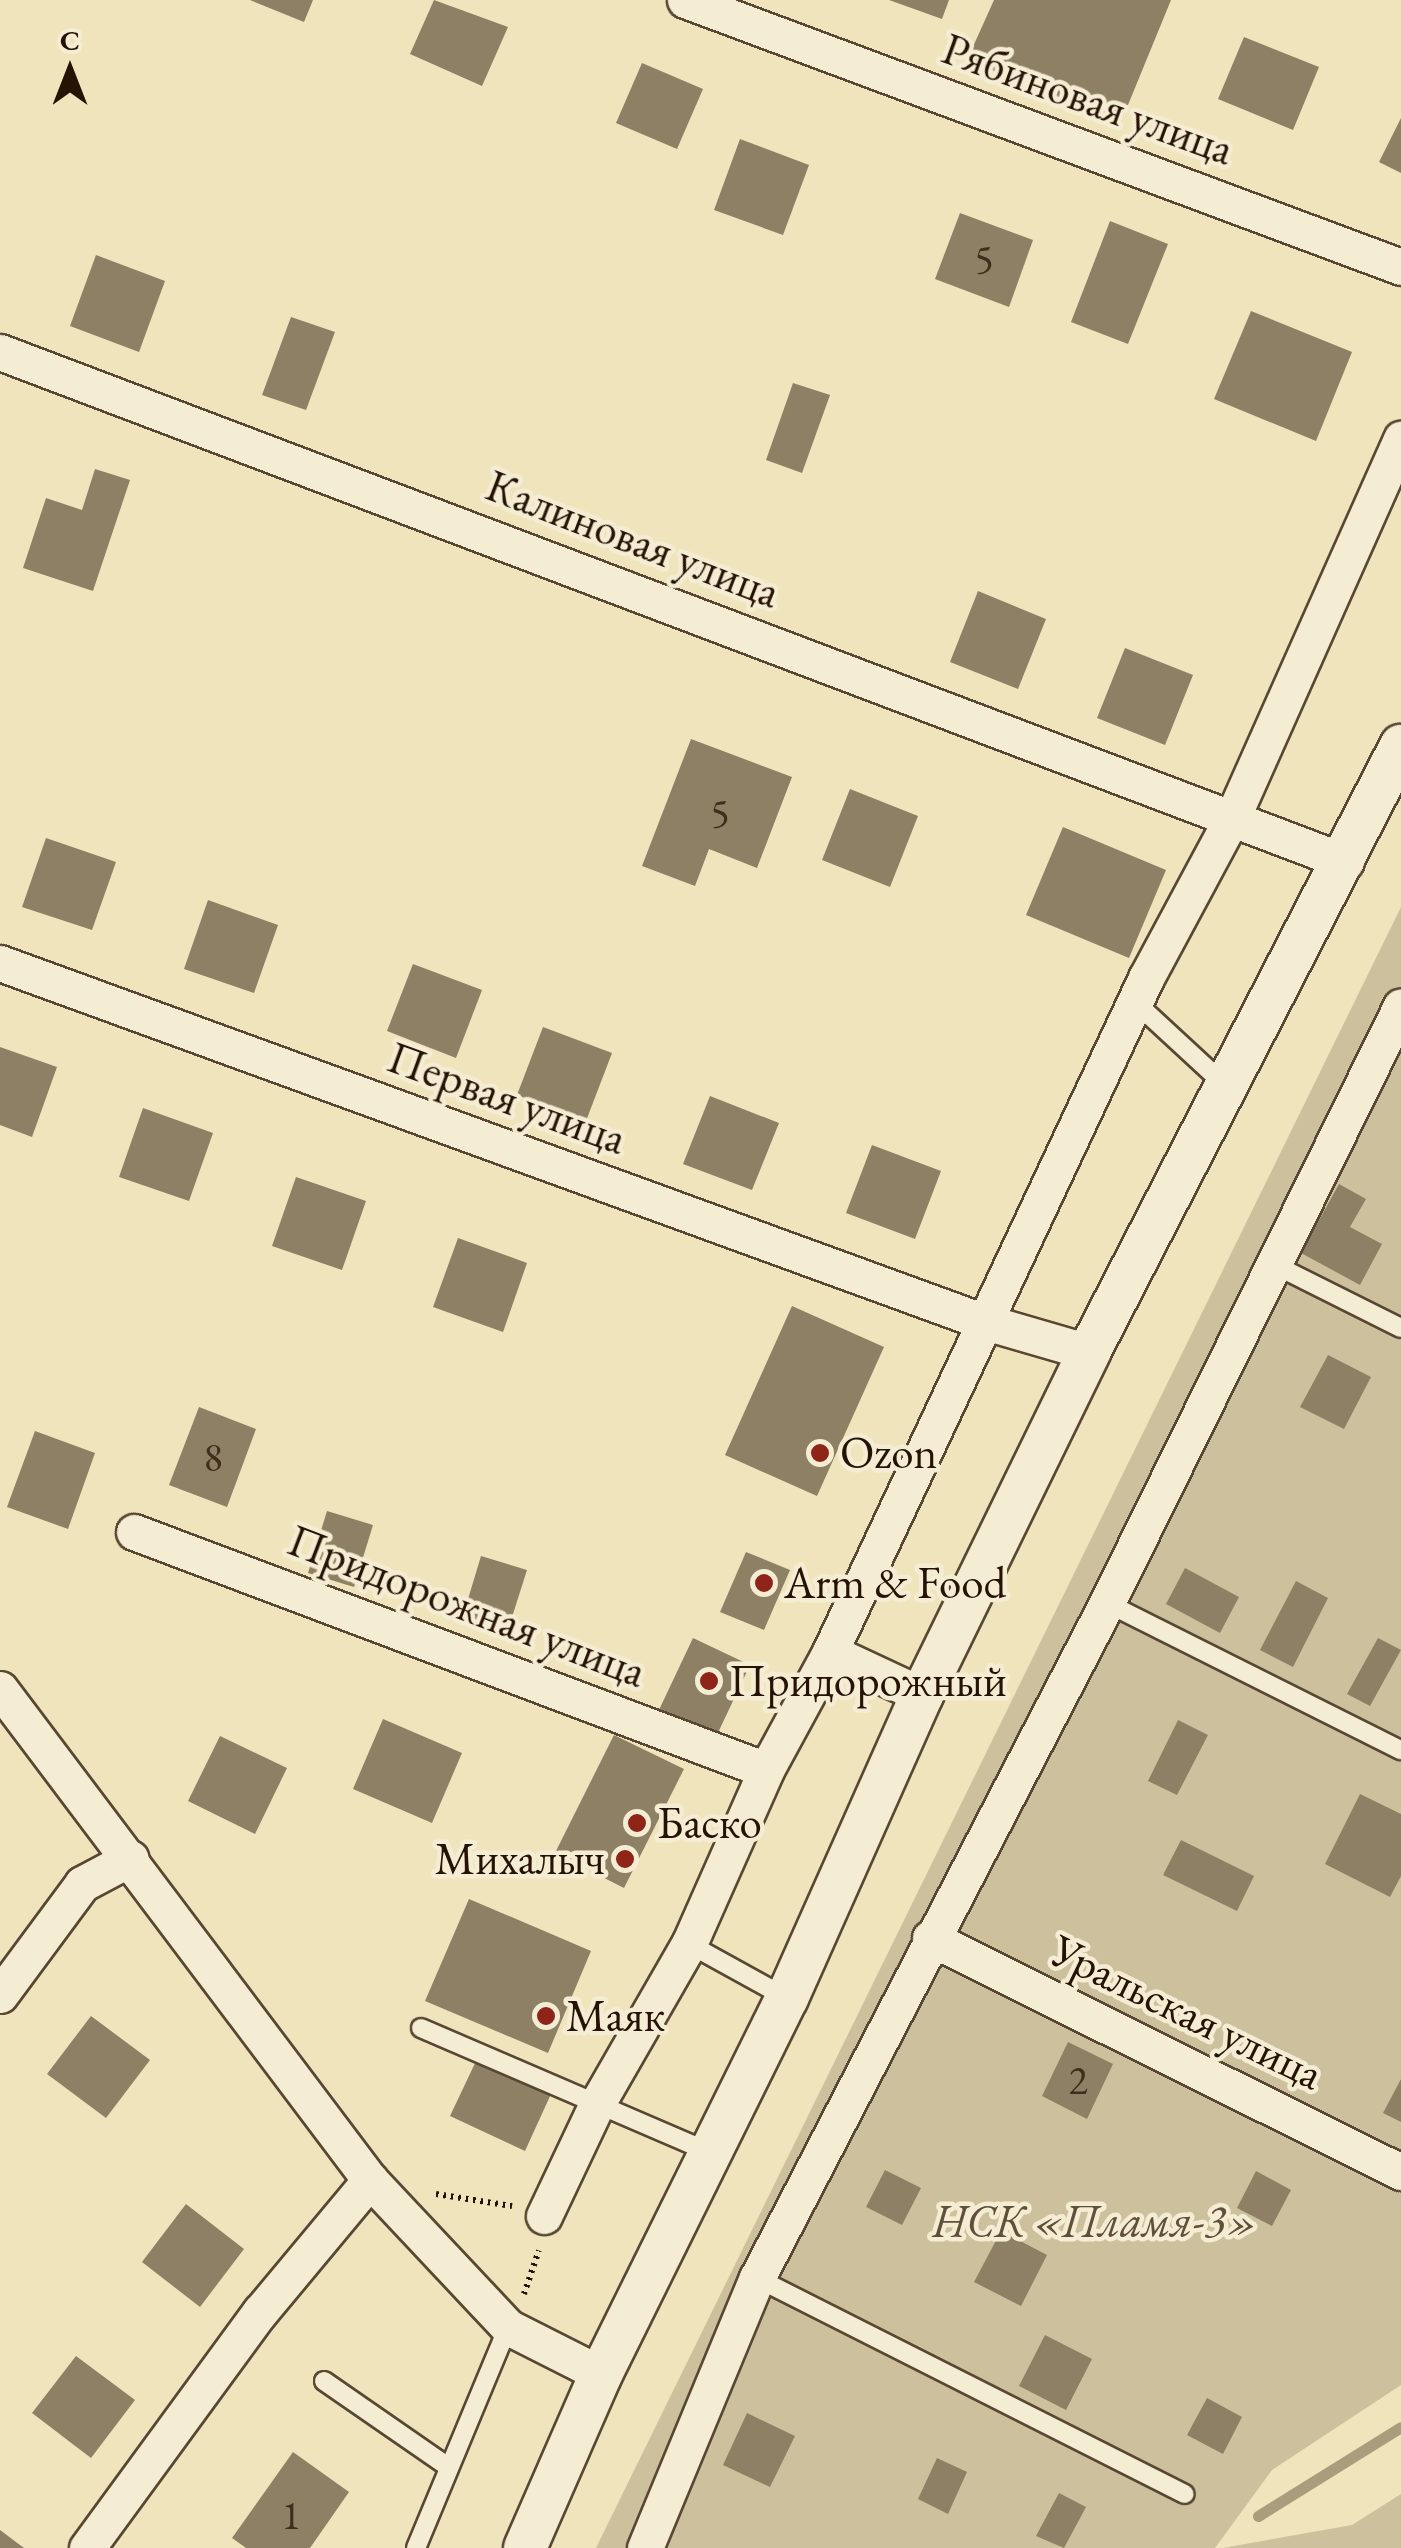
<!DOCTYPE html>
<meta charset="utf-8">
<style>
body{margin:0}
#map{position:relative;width:1401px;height:2548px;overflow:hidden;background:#efe4bc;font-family:"EB Garamond",serif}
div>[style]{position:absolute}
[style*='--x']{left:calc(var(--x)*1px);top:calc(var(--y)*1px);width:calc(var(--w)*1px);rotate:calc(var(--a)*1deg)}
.green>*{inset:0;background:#cdc09d}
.stream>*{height:11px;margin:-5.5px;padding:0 5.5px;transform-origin:5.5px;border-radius:5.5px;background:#aa9d7d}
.building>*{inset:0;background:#8e8064}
.path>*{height:6px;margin-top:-3px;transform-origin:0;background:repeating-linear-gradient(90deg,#251304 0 2.5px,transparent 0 7.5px)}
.roads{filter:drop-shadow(2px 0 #584732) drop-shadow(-2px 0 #584732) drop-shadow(0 2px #584732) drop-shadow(0 -2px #584732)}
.service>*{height:18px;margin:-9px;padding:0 9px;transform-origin:9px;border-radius:9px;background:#f5edd3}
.minor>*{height:35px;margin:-17.5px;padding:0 17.5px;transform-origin:17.5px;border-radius:17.5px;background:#f5edd3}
.tertiary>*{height:42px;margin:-21px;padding:0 21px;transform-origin:21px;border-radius:21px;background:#f5edd3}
.dots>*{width:28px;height:28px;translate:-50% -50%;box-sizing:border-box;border:5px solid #f5edd3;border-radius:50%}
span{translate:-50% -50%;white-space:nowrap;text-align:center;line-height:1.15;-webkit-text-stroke:9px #f5edd3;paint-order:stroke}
.number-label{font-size:40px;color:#3f2e1c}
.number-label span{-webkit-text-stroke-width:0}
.street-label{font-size:45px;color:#251304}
.poi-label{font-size:45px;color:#251304}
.left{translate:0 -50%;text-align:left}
.right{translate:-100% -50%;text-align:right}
.park-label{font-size:45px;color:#60503a;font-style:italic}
.north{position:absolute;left:20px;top:20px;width:100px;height:100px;-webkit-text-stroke:8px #f5edd3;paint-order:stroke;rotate:0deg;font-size:28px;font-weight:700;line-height:40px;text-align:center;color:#251304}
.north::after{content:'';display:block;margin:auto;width:35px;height:45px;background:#251304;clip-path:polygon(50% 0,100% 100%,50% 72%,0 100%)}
</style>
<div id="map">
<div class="green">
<i style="clip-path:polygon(1401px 907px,1401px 2385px,1272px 2470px,1215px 2548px,596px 2548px)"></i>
<i style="clip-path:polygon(1401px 2494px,1401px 2548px,1223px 2548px,1352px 2525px)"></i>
</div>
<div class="stream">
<i style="--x:1258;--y:2516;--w:168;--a:-31.9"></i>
</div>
<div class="building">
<i style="clip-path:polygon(250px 0,313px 0,304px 22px)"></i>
<i style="clip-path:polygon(434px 0,508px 27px,482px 86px,410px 54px)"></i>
<i style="clip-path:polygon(889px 0,949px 0,942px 19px)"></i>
<i style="clip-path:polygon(994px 0,1171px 0,1121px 122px,967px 60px)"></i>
<i style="clip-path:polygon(1244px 37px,1319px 67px,1293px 130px,1218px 99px)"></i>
<i style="clip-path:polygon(642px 63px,703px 89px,677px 149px,616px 123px)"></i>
<i style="clip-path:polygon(1401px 118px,1401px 173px,1379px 162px)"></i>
<i style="clip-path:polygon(740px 139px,809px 165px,783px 235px,714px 210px)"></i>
<i style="clip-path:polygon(960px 213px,1033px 240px,1009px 307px,935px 279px)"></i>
<i style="clip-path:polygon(1110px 221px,1168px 244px,1128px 344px,1071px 322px)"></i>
<i style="clip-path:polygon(96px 255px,165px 281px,139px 352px,70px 326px)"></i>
<i style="clip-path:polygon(1251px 311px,1352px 352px,1316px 441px,1214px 399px)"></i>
<i style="clip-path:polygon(291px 317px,335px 332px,306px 410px,262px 395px)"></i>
<i style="clip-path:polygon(793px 383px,830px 395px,802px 473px,766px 460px)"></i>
<i style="clip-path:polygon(95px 469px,130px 480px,93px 591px,23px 568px,46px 498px,82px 510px)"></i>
<i style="clip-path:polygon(978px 591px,1046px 619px,1018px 689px,950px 662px)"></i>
<i style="clip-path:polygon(1125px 648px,1193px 675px,1165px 745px,1097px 718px)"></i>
<i style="clip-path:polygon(691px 739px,792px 777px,757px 868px,709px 849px,695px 886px,642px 866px)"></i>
<i style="clip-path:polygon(850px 789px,918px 816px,890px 887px,822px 860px)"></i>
<i style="clip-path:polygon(1063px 827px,1166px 870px,1129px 958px,1026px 915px)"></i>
<i style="clip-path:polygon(46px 838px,116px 862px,92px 930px,22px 907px)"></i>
<i style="clip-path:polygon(208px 900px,278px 925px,254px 993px,184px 969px)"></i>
<i style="clip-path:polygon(413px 964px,482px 990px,456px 1058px,387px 1031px)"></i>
<i style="clip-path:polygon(543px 1027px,612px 1053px,586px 1121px,517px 1095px)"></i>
<i style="clip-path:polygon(0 1047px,57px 1067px,32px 1137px,0 1125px)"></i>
<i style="clip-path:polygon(710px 1096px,779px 1123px,752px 1190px,683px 1164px)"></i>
<i style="clip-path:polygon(143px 1108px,213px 1133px,189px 1201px,119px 1177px)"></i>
<i style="clip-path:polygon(872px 1145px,941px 1171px,915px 1239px,846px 1213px)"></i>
<i style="clip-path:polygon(296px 1177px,366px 1201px,342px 1270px,272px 1246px)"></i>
<i style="clip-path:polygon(1339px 1184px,1366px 1199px,1350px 1227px,1382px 1244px,1360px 1285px,1301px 1253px)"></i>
<i style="clip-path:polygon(458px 1238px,527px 1263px,503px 1332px,433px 1307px)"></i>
<i style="clip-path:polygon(792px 1306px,884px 1347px,817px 1496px,725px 1455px)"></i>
<i style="clip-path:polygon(1328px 1355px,1371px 1377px,1344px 1429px,1300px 1407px)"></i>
<i style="clip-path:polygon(199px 1407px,256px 1429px,227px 1507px,169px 1485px)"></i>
<i style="clip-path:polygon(35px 1431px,95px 1453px,68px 1529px,7px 1507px)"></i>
<i style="clip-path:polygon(327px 1511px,373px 1525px,354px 1587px,308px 1573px)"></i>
<i style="clip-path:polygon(746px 1552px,790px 1570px,764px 1630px,720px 1612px)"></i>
<i style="clip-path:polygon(481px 1556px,527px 1570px,507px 1633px,462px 1619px)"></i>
<i style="clip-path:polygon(1185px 1568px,1239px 1597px,1220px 1633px,1166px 1604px)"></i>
<i style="clip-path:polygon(1296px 1581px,1328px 1598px,1293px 1667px,1260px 1650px)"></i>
<i style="clip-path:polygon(693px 1638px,750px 1665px,715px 1739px,658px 1712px)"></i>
<i style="clip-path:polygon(1378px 1638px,1401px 1650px,1370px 1706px,1347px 1694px)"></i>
<i style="clip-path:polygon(383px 1719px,462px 1753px,432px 1823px,353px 1789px)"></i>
<i style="clip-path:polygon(1178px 1720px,1208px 1735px,1177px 1795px,1148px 1781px)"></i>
<i style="clip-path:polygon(614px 1735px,684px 1769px,624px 1888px,555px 1853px)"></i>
<i style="clip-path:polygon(220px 1736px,287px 1768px,255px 1834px,188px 1801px)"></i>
<i style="clip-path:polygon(1360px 1794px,1401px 1814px,1401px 1876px,1390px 1897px,1325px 1864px)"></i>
<i style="clip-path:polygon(1181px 1840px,1254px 1876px,1237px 1911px,1163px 1875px)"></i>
<i style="clip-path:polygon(469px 1899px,591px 1951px,548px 2053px,425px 2001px)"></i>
<i style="clip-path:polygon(91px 2016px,150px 2060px,106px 2118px,47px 2074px)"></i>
<i style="clip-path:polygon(1068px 2042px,1113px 2064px,1087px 2119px,1042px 2096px)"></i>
<i style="clip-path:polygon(477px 2059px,551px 2094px,525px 2151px,450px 2116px)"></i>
<i style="clip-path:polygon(1401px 2079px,1401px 2122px,1383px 2113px)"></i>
<i style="clip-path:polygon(885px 2170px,921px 2188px,902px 2225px,866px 2207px)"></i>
<i style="clip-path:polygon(1256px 2171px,1291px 2190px,1272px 2226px,1237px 2208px)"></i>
<i style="clip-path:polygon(186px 2204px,244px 2249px,200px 2307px,142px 2262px)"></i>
<i style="clip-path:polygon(1001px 2231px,1047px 2255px,1021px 2306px,974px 2282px)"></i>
<i style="clip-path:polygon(1045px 2335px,1092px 2359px,1066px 2410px,1019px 2386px)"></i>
<i style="clip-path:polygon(76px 2356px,135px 2400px,91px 2458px,32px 2413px)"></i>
<i style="clip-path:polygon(1207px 2398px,1242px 2417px,1223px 2454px,1187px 2435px)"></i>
<i style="clip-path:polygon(747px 2413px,795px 2436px,770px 2487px,723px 2465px)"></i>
<i style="clip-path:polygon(293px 2452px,349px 2492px,310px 2548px,246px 2548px,232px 2538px)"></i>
<i style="clip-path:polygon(937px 2458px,967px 2472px,948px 2514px,918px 2499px)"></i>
<i style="clip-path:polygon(1059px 2493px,1086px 2507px,1064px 2548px,1036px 2536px)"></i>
<i style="clip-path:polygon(0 2530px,24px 2548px,0 2548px)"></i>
</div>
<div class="path">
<i style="--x:436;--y:2194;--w:77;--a:9"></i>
<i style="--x:524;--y:2294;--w:46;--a:-71.2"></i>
</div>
<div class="roads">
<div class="service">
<i style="--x:1135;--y:1002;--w:125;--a:42.7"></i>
<i style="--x:1271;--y:1263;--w:145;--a:26.6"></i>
<i style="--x:1107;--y:1603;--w:329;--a:26.6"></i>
<i style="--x:689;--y:1944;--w:112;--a:28.9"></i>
<i style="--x:421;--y:2028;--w:311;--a:23.3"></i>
<i style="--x:757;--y:2278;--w:479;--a:26.8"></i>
<i style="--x:324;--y:2381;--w:151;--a:34.7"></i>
<i style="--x:416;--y:2548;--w:239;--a:-67.4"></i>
</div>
<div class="minor">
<i style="--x:685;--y:0;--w:764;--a:20.45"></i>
<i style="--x:0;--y:352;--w:1439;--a:20.75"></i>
<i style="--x:0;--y:963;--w:1045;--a:20.03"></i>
<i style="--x:982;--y:1321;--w:111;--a:16.2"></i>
<i style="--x:134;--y:1532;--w:675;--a:20.64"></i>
<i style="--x:830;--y:1652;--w:102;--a:25.1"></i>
<i style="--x:0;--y:1689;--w:615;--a:53"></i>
<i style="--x:370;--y:2180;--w:202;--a:46.8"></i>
<i style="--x:508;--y:2327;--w:104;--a:26.8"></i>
<i style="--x:930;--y:1938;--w:526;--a:26.42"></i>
<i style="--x:0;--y:1995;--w:138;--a:-53.5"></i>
<i style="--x:82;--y:1884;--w:55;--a:-28"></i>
<i style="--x:544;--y:2216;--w:126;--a:-64.7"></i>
<i style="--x:598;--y:2102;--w:182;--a:-60.1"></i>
<i style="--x:689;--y:1944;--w:190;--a:-66.1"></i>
<i style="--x:766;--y:1770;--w:134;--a:-61.5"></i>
<i style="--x:830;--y:1652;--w:744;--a:-64.88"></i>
<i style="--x:1146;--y:978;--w:186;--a:-61.8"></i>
<i style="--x:1234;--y:814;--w:411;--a:-66"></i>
<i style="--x:87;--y:2548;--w:293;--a:-53.8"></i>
<i style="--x:260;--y:2312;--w:172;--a:-50.2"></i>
<i style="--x:645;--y:2548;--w:292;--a:-67.5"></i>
<i style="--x:757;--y:2278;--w:760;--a:-62.59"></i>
<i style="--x:1107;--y:1603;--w:665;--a:-63.78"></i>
</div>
<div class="tertiary">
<i style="--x:525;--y:2548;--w:190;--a:-66.4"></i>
<i style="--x:601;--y:2374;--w:419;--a:-63.7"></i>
<i style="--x:787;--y:1998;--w:332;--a:-66"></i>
<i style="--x:922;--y:1695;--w:381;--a:-64"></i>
<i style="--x:1089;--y:1352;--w:682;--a:-62.76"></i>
</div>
</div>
<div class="dots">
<i style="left:820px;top:1453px;background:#8f2418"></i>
<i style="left:764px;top:1583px;background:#8f2418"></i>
<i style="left:709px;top:1681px;background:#8f2418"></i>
<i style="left:637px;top:1823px;background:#8f2418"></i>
<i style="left:625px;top:1859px;background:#8f2418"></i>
<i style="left:546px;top:2016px;background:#8f2418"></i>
</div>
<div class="number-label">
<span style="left:984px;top:259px">5</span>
<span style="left:720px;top:813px">5</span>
<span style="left:213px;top:1457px">8</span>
<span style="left:1078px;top:2080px">2</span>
<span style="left:291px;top:2515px">1</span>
</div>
<div class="street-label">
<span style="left:1088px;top:99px;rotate:20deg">Рябиновая улица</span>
<span style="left:633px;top:539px;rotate:21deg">Калиновая улица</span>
<span style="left:507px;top:1098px;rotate:20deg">Первая улица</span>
<span style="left:467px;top:1606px;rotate:21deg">Придорожная улица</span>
<span style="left:1187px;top:2012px;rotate:26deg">Уральская улица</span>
</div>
<div class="poi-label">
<span class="left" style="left:840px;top:1453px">Ozon</span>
<span class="left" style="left:784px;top:1583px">Arm &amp; Food</span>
<span class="left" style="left:729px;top:1681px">Придорожный</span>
<span class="left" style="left:657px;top:1823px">Баско</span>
<span class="right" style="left:605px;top:1859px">Михалыч</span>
<span class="left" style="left:566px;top:2016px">Маяк</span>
</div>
<div class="park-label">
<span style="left:1095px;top:2221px">НСК «Пламя-3»</span>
</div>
<div class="north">С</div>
</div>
